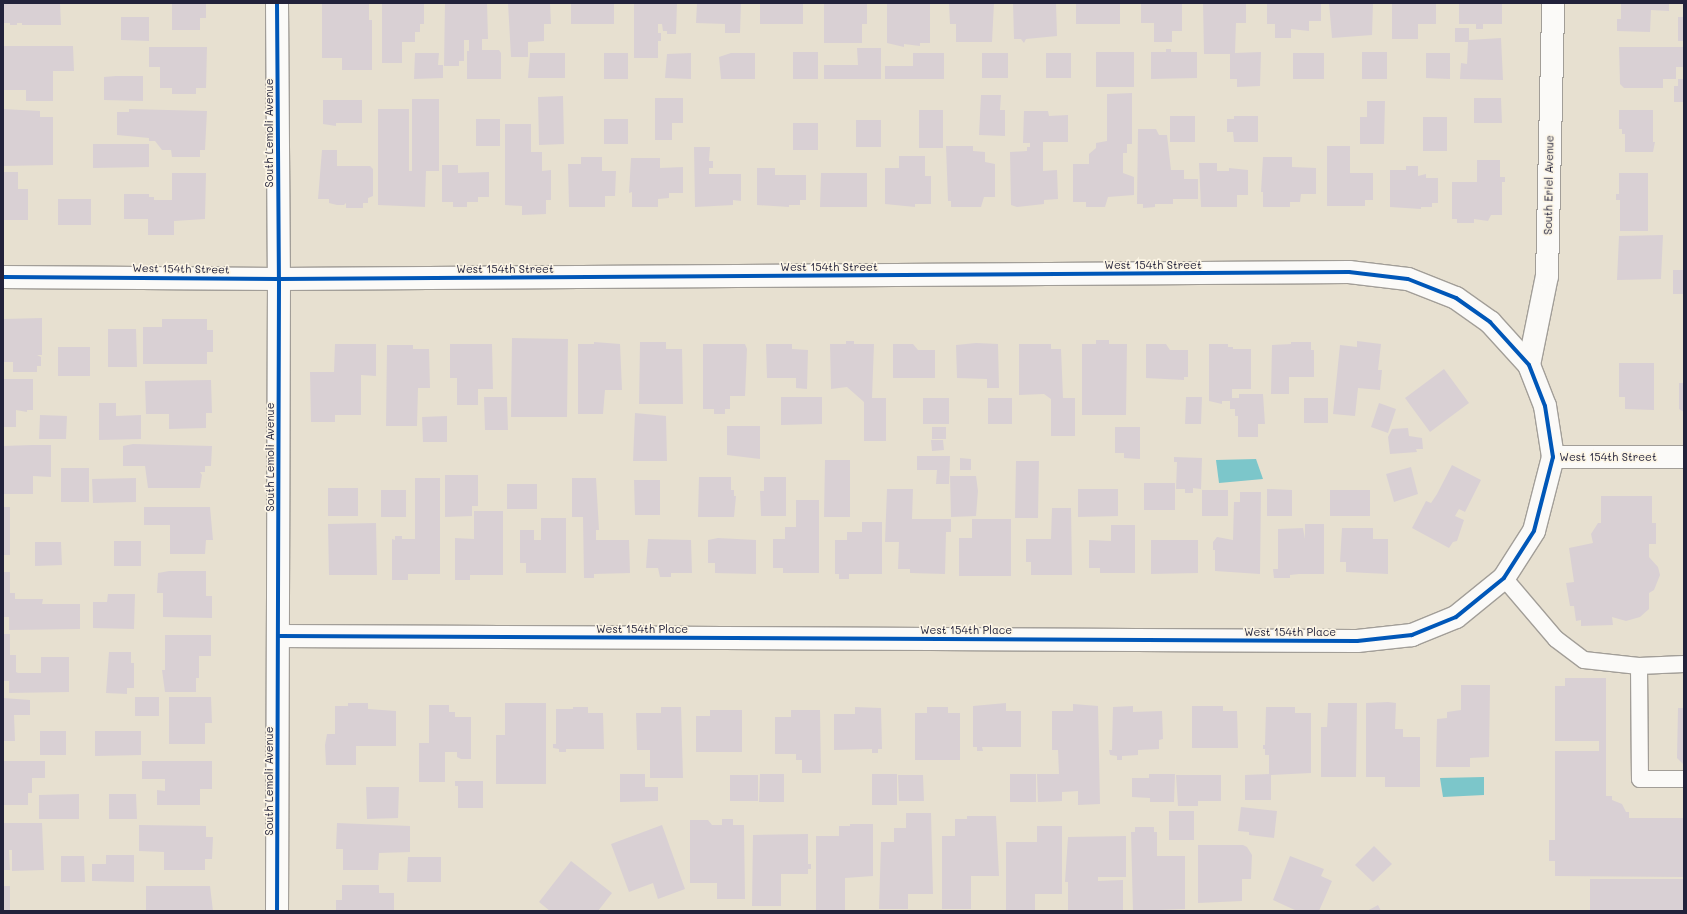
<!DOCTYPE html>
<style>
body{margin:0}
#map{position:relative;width:1687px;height:914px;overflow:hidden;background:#e7e0d0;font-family:Mali,sans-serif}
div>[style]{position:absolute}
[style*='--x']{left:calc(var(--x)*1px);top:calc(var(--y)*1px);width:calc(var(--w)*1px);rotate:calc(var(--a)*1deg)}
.water>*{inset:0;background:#7cc6ca}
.building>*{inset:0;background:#d9d0d4}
.roads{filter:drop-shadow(1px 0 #a29e98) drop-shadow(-1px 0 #a29e98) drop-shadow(0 1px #a29e98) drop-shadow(0 -1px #a29e98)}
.lane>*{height:16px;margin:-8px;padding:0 8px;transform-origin:8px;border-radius:8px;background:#fbfaf8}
.street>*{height:22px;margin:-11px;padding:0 11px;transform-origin:11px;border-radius:11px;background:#fbfaf8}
.cycleway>*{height:4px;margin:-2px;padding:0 2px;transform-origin:2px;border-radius:2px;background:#0057b8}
span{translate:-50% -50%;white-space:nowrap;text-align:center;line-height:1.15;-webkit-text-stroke:3.5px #fcf5e5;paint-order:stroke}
.street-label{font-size:11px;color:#22223b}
.frame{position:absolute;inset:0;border:4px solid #22223b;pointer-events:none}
</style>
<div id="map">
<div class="water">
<i style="clip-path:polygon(1256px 459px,1263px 479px,1219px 483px,1216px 460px)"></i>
<i style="clip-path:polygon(1484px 777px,1484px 795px,1443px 797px,1440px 778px)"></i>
</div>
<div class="building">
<i style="clip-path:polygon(3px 3px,60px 3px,61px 25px,22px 25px,22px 23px,17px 23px,17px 25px,10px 25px,10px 23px,3px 23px)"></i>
<i style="clip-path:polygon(172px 3px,206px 3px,206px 18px,200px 18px,200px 30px,172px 30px)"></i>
<i style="clip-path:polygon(322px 3px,369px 3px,369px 20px,372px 20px,372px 70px,342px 70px,342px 58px,322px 58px)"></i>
<i style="clip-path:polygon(382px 3px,424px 3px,424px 24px,420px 24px,420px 32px,415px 32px,415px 42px,402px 42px,402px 63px,382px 63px)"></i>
<i style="clip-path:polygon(445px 3px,487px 3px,488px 39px,482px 39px,482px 50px,499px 50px,501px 53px,501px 79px,467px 79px,467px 51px,469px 51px,469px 40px,464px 40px,464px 61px,459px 61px,459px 66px,444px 66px)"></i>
<i style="clip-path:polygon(508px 3px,550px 3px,551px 24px,544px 24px,544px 41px,528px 42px,528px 57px,511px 57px)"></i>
<i style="clip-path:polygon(571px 3px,614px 3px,614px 24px,571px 24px)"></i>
<i style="clip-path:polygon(634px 3px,677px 3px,676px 34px,667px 34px,667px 31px,663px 31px,662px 24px,658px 24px,658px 33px,661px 33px,661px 41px,658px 41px,658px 58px,634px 58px)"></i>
<i style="clip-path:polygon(697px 3px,741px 3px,740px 33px,725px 33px,725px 24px,696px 23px)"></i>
<i style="clip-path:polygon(760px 3px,803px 3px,803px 24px,760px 24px)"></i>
<i style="clip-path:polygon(824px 3px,867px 3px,867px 24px,862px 24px,862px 43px,824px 43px)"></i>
<i style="clip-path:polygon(887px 3px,930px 3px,930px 43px,920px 43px,920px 46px,904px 44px,904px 47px,887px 43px)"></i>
<i style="clip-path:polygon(949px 3px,994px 3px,992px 42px,956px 42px,956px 24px,950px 24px)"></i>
<i style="clip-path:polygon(1013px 3px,1056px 3px,1057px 36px,1026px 39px,1024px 43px,1021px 39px,1014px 39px)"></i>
<i style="clip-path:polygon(1076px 3px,1120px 3px,1120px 24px,1076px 24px)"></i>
<i style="clip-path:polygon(1141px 3px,1182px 3px,1182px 31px,1172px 31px,1172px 42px,1154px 42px,1154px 23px,1141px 23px)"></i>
<i style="clip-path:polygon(1203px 3px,1246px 3px,1246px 23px,1236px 23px,1235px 53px,1261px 52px,1260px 86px,1237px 87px,1237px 79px,1230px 79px,1230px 54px,1204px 54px)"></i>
<i style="clip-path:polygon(1267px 3px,1321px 3px,1321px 21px,1309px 21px,1309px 31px,1291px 29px,1291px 38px,1275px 38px,1275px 24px,1267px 24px)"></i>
<i style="clip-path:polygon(1329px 3px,1373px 3px,1372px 35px,1332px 38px)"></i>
<i style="clip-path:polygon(1392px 3px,1436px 3px,1436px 24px,1418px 24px,1418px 39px,1392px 39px)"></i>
<i style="clip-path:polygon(1459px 3px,1502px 3px,1502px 24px,1483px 24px,1483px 29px,1476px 29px,1476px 24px,1459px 24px)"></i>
<i style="clip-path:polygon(1621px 3px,1669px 3px,1669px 11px,1651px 10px,1650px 32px,1617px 31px,1617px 19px,1621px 19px)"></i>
<i style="clip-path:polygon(121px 17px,149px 17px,149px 41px,121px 40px)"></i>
<i style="clip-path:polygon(1678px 17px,1684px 17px,1684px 41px,1678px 41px)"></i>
<i style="clip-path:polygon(1455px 28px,1469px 28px,1469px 40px,1501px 38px,1503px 80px,1460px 79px,1461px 63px,1467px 64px,1468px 42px,1455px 42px)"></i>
<i style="clip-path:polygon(3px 46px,73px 46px,74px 71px,53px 71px,53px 101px,26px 101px,26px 90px,3px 90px)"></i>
<i style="clip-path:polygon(149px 47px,207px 47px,206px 88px,196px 88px,196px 94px,172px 94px,172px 88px,160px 88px,160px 67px,149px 67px)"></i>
<i style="clip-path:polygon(1619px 47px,1684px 47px,1684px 67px,1676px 67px,1676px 79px,1663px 79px,1663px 88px,1624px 88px,1620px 84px)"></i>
<i style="clip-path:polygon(857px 48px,881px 48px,881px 79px,824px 79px,824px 65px,858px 65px)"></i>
<i style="clip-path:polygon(1166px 49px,1171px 49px,1171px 52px,1197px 52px,1197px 78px,1151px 79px,1151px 52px,1166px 52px)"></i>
<i style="clip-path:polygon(793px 52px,818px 52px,818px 79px,793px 79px)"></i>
<i style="clip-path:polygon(1096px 52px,1134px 52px,1134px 87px,1096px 87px)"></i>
<i style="clip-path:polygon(1362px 52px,1387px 52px,1387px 79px,1362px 79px)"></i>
<i style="clip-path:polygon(415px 53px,439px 53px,438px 65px,443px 65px,443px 78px,414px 79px)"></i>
<i style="clip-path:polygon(530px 53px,565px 53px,565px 78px,528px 78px)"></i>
<i style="clip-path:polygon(604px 53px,628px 53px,628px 79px,604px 79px)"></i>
<i style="clip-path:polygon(691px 53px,691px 79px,665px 78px,667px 54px)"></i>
<i style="clip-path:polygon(731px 53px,755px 53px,755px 79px,721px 79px,719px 57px)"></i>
<i style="clip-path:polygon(913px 53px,944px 53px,944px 79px,885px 79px,885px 66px,913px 66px)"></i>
<i style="clip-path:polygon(982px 53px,1008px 53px,1008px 78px,982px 78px)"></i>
<i style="clip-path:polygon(1046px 53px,1071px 53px,1071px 78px,1046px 78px)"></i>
<i style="clip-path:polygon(1293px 53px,1324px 53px,1324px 79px,1293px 79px)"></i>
<i style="clip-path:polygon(1426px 53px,1450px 53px,1450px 79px,1426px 78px)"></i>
<i style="clip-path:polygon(116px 76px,143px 76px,143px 101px,104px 100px,104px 77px)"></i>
<i style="clip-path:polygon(1678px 79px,1684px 79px,1684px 102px,1674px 102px,1674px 86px,1678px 86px)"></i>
<i style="clip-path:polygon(1132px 93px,1132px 144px,1127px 144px,1127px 153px,1123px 153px,1123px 173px,1134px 177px,1134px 195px,1108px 197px,1105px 207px,1086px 207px,1086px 202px,1073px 202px,1073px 164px,1089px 164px,1089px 154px,1096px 148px,1096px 143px,1107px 141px,1107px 94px)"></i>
<i style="clip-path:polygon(981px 95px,1001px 95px,1000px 110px,1005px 110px,1005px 136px,979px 135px)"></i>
<i style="clip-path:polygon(563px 96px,564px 144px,539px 145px,538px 97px)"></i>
<i style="clip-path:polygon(655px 98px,683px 98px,683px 123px,672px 123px,672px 140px,655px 140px)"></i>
<i style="clip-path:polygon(1474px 98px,1501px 98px,1502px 123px,1474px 123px)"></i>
<i style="clip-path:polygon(412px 99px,439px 99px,439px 171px,426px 171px,425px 207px,378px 205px,378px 109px,409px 109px,409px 171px,412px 171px)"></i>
<i style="clip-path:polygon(323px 100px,362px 100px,362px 123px,336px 123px,336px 126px,323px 124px)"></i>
<i style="clip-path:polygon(1367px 101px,1385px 101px,1384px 144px,1360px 144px,1360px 117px,1367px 117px)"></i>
<i style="clip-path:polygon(3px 109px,40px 111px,40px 117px,53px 117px,53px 165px,3px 166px)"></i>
<i style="clip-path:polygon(129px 109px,207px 111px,205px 150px,200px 150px,200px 157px,172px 157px,171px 150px,162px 150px,155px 141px,149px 141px,149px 138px,117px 135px,117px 112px,129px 112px)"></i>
<i style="clip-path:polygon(919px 110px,943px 110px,943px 148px,919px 148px)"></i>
<i style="clip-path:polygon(1619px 110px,1653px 110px,1653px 142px,1655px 142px,1653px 152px,1625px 152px,1625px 134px,1622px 134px,1622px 129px,1619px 129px)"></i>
<i style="clip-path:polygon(1024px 111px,1048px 111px,1049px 116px,1068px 115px,1068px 142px,1043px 142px,1043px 171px,1057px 170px,1058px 199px,1044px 200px,1044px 204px,1017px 207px,1011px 205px,1010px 152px,1027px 151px,1027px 147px,1030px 147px,1030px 143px,1023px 143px)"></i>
<i style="clip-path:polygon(1170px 116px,1195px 116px,1195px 142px,1170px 142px)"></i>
<i style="clip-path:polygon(1234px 116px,1258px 116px,1258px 142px,1234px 142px,1233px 132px,1227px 132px,1227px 119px,1234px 119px)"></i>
<i style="clip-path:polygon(1423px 117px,1447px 117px,1447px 151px,1423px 151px)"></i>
<i style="clip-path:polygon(476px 119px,500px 119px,500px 146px,476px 146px)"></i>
<i style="clip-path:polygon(604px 119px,628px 119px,628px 144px,604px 144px)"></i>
<i style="clip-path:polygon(856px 120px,881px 120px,881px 147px,856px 147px)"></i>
<i style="clip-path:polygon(793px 123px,818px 123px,818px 150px,793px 150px)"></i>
<i style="clip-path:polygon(505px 124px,531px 124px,531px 152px,542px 152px,542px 171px,551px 170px,551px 200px,546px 200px,546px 214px,522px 215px,522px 206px,505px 205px)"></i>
<i style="clip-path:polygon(1138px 129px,1156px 129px,1159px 135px,1167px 135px,1171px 170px,1184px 170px,1184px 179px,1198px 179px,1198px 199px,1173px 199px,1173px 204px,1155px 204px,1155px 207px,1143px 208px,1143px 204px,1137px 204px)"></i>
<i style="clip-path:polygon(93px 144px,149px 144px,149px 167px,93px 168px)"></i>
<i style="clip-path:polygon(946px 146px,973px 146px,973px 151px,985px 152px,985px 162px,995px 164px,995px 197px,984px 197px,981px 207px,951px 207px,951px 201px,948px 201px)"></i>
<i style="clip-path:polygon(1327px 146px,1350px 146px,1350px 173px,1373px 173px,1373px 200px,1365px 200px,1365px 206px,1327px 206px)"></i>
<i style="clip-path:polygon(694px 147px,710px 147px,709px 161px,713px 161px,713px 168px,709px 168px,709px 174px,741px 174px,741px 201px,733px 200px,733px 205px,695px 207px)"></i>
<i style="clip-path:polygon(322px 150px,337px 150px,337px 166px,370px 166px,373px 169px,373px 196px,368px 198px,368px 203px,363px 203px,363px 208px,346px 208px,346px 203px,344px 205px,337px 205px,329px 203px,329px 199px,318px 199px)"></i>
<i style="clip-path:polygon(899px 156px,925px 156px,925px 176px,931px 176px,931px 204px,915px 204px,915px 207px,885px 204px,885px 168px,899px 168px)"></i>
<i style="clip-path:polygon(581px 157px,602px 157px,602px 171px,616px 171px,615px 196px,605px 196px,605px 207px,569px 207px,568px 164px,581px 164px)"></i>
<i style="clip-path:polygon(1263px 157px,1292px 157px,1292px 167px,1316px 168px,1316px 194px,1301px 194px,1300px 202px,1290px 202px,1290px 207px,1263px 207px,1263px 192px,1261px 192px)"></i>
<i style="clip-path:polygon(631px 158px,660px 158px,660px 168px,683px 167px,683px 193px,669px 193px,669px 198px,658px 199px,658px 207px,632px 207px,632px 192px,629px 193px)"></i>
<i style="clip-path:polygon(1477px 160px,1500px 160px,1500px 177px,1505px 177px,1505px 182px,1502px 182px,1502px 215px,1491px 215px,1488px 221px,1474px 219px,1474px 223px,1457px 223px,1457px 219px,1452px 219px,1452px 182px,1477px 182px)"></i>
<i style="clip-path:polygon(1199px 163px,1217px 163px,1217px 171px,1229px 171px,1229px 168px,1248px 170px,1248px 195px,1237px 195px,1237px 207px,1201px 207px)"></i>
<i style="clip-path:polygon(442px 165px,458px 165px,458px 173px,489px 172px,489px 197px,478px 197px,478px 202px,467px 202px,467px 207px,453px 207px,453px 202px,442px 202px)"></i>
<i style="clip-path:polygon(1406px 166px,1418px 166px,1418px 176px,1426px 174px,1426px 178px,1438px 178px,1438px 203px,1432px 203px,1432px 207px,1421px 207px,1421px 209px,1390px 207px,1390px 170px,1406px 170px)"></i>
<i style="clip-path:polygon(757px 168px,775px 168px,775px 175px,806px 175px,806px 200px,800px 200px,800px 205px,789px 205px,789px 207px,757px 205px)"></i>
<i style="clip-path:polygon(3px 172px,18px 172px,18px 189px,28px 189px,28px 220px,3px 220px)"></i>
<i style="clip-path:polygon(172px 173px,206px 173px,205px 219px,174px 221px,174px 235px,148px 235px,148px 219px,124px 219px,124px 194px,149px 194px,149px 197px,154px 197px,154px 200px,172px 200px)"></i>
<i style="clip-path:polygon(821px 173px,867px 173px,867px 207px,820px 207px)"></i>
<i style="clip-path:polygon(1619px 173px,1648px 173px,1648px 231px,1620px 231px,1620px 200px,1616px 200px,1616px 194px,1619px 194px)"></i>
<i style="clip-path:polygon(58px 199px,91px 199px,91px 225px,58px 225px)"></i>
<i style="clip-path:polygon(1663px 235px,1661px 279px,1617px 280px,1619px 236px)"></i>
<i style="clip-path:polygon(1673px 270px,1684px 270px,1684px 294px,1673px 294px)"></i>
<i style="clip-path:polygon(42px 318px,42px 355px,37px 355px,41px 357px,41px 366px,37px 366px,37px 372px,13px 372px,13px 362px,3px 362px,3px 319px)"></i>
<i style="clip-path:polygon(162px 319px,207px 319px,207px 330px,213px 330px,213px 352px,207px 352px,207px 364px,143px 364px,143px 327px,162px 327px)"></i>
<i style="clip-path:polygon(108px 329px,136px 329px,137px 367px,108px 367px)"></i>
<i style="clip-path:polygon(512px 338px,568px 339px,567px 417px,511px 417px)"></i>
<i style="clip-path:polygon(1096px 340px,1109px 340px,1109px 344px,1127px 344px,1126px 415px,1082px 415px,1082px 344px,1096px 344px)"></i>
<i style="clip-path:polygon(846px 341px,854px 341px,854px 344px,874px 344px,872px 398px,886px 398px,886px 441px,864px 441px,864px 402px,847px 387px,831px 389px,830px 344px,846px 344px)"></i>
<i style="clip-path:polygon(1357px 341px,1381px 344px,1378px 370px,1382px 370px,1380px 390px,1358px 388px,1355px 416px,1333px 414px,1340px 345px,1357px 347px)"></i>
<i style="clip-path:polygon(594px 342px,620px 344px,622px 390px,605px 390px,603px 414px,578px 414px,578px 344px,594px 344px)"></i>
<i style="clip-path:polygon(640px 342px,666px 342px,666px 349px,682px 349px,683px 404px,639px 404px)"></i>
<i style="clip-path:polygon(1291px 342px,1311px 342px,1311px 350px,1314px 350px,1314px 377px,1289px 377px,1289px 394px,1271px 394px,1272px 345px,1291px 344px)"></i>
<i style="clip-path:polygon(976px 343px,998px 344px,999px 388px,987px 388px,987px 379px,957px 378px,956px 345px)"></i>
<i style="clip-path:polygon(335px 344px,376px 344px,376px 376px,361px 375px,361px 415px,335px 415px,335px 422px,311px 422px,310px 372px,334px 372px)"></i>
<i style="clip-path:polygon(450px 344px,492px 344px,493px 389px,478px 389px,478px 405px,457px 405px,457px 378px,450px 378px)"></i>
<i style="clip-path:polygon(703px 344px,745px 344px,747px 349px,745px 396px,730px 396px,730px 409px,725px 409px,725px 414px,714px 414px,714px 409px,703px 409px)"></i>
<i style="clip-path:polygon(766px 344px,792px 344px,792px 349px,808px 350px,807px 389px,796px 388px,796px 378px,767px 378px)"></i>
<i style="clip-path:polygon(893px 344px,913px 344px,918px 350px,935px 350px,935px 378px,893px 378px)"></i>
<i style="clip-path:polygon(1019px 344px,1051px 344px,1051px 349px,1061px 349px,1063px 398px,1075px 398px,1075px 436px,1051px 436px,1051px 399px,1044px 394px,1019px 395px)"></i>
<i style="clip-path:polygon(1146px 344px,1166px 344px,1170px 350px,1188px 350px,1188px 377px,1184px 377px,1184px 380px,1146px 378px)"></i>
<i style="clip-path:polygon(1209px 344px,1228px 344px,1228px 347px,1233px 347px,1233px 349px,1251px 349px,1251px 389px,1232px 389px,1232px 398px,1239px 398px,1239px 394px,1263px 394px,1265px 424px,1258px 424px,1258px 437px,1238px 437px,1238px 416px,1235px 416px,1235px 409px,1230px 409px,1230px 401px,1222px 401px,1222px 404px,1209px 401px)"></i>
<i style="clip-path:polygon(387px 345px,413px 345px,413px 349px,429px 349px,430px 388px,418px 388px,417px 426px,386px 426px)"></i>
<i style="clip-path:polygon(58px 347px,90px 347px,90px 376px,58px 376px)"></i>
<i style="clip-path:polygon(1619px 363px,1654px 363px,1654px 410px,1625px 409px,1625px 397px,1619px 397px)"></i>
<i style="clip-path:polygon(1444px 369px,1469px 403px,1430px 432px,1405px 398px)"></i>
<i style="clip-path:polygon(3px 379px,33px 379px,33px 410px,27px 410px,27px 412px,16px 410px,16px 427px,3px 427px)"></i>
<i style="clip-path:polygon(211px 380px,212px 413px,206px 413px,206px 428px,169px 429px,169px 414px,146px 414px,145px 381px)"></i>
<i style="clip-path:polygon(1679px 383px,1684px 383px,1684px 412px,1679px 409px)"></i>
<i style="clip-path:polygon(484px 397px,507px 397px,508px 430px,485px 430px)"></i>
<i style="clip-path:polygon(781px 397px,822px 397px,822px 424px,781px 425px)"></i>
<i style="clip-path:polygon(1186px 397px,1202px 397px,1201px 424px,1185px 424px)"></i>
<i style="clip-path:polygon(923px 398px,949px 398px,949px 424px,923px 424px)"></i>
<i style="clip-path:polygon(988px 398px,1012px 398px,1012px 424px,988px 424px)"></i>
<i style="clip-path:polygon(1304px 398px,1328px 398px,1328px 423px,1304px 423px)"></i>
<i style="clip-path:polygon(99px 403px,116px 403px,116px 416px,141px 415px,141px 439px,99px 440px)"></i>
<i style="clip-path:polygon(1379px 403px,1396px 409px,1388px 433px,1371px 427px)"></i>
<i style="clip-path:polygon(635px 413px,666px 416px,667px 461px,633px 461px)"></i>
<i style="clip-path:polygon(40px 415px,67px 416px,66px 439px,39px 439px)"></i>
<i style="clip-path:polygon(447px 416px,447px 442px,423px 442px,422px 417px)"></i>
<i style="clip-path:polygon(727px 426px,760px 426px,760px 459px,727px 455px)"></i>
<i style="clip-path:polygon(932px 427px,946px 427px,946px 439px,932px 439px)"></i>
<i style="clip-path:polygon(1115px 427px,1140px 427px,1140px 459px,1124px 458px,1124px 453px,1115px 453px)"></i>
<i style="clip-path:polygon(1408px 428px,1409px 436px,1422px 438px,1423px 449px,1416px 449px,1417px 452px,1390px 454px,1388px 437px,1392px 429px)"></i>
<i style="clip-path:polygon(931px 440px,943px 440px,944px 450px,932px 451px)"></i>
<i style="clip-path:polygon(133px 444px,212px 446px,211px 466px,205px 466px,205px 472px,200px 472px,202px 475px,200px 488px,148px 488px,145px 466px,123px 466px,123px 446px)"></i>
<i style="clip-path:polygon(32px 445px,51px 445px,51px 477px,33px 476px,33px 494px,3px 494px,3px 446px)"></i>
<i style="clip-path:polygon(917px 456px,950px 456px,949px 484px,936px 484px,937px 470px,917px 470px)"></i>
<i style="clip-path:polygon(1174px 457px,1202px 458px,1201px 489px,1193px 488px,1193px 493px,1185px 493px,1185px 489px,1176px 489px,1177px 462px,1174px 462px)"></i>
<i style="clip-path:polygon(960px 458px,971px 459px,971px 470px,960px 470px)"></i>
<i style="clip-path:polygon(825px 460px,850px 460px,850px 517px,824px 517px)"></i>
<i style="clip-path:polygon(1016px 461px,1039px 461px,1038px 518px,1015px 518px)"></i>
<i style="clip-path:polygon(1452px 465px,1481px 480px,1465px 512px,1459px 509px,1455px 516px,1464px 520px,1457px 541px,1453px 542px,1449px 548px,1412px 528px,1426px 501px,1431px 503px,1437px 494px)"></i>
<i style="clip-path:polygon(1411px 467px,1418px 494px,1394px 502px,1386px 474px)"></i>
<i style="clip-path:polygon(61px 468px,89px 468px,89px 502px,61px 502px)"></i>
<i style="clip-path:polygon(445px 475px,478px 475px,478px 506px,472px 506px,472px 516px,445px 517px)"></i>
<i style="clip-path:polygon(950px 476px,976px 476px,978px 491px,976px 516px,951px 517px)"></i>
<i style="clip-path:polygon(699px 477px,731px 477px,731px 490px,734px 490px,734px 496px,736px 496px,734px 517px,698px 517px)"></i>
<i style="clip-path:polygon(764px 477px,786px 477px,786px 516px,761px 516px,760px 491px,764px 491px)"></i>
<i style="clip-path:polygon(136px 478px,136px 502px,93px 503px,92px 479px)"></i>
<i style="clip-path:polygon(415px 478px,440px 478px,440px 574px,408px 574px,408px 580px,392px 580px,392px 539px,395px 540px,395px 536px,402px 536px,402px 539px,415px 539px)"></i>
<i style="clip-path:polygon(572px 478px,596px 478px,599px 530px,596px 530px,596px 540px,629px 540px,630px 573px,594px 574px,594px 578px,584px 578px,583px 517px,572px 517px)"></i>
<i style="clip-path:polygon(634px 480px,660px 480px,660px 515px,635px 515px)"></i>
<i style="clip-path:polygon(1144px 483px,1175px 483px,1175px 510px,1144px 510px)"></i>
<i style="clip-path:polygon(507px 484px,537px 484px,537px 509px,507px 509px)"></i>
<i style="clip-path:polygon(328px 488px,358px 488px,358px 516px,328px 516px)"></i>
<i style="clip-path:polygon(887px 489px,913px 489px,912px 519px,951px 519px,951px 532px,946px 532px,945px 574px,910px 573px,910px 569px,898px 569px,899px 542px,885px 542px)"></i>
<i style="clip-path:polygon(1078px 489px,1118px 489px,1118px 516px,1078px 517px)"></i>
<i style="clip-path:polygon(1267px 489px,1292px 490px,1292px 516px,1267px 516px)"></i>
<i style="clip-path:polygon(381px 490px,406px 490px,406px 517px,381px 517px)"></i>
<i style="clip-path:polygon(1202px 490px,1228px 490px,1228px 516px,1202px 516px)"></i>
<i style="clip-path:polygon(1330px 490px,1370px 490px,1370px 516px,1330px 516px)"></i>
<i style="clip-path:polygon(1240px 492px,1261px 492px,1260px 574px,1215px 571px,1215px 550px,1213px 550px,1213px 542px,1217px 537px,1233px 540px,1234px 502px,1240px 502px)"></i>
<i style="clip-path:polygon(1601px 496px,1652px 496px,1652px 523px,1656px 523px,1656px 544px,1649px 544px,1649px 557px,1658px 567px,1660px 575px,1654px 590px,1649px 593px,1649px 609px,1640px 617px,1626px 621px,1612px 617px,1613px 625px,1581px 626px,1581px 620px,1576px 621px,1574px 606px,1570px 606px,1566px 583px,1574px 582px,1569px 548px,1593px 543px,1591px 534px,1598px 523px,1601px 523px)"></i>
<i style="clip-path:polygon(796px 500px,819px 500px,819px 573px,783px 573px,783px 568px,773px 568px,773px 539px,785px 539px,785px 527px,796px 527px)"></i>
<i style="clip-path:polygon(3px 507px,10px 507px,10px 555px,3px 555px)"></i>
<i style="clip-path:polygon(144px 507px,210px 507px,213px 540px,206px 540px,205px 554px,170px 554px,170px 525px,144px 525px)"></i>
<i style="clip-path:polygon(1052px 508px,1071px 508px,1072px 575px,1031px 575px,1031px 562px,1026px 562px,1026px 539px,1051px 539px)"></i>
<i style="clip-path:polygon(474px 511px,503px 511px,503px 575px,470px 575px,470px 580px,455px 580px,455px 538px,474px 539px)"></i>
<i style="clip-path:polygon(541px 518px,566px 518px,566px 573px,526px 573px,526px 563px,520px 563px,520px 530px,534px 530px,534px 540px,541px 540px)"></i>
<i style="clip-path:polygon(972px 519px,1011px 519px,1011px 576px,959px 576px,959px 538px,972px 538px)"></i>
<i style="clip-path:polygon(862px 522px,882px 522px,882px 574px,849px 574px,849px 579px,839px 579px,839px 574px,835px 574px,835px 540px,847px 540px,847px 532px,862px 532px)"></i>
<i style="clip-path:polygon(376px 523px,377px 575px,329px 575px,328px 524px)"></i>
<i style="clip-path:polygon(1305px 524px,1324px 524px,1324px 574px,1299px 574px,1290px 575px,1290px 578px,1274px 578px,1273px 569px,1278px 569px,1278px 529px,1303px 528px,1305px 539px)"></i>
<i style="clip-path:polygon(1111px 525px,1135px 525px,1135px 573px,1100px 573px,1100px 568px,1089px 568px,1089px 540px,1111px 541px)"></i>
<i style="clip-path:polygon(1342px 528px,1373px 528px,1373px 539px,1388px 539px,1388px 574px,1346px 572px,1346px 562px,1340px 562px)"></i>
<i style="clip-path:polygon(718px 538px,756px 540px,756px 574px,715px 573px,715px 563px,708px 563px,708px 540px)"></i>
<i style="clip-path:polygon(648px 539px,691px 540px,692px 573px,671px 573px,671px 577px,660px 577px,658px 568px,646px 568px)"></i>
<i style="clip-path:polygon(1151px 540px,1198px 540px,1198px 573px,1151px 574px)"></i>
<i style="clip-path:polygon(114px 541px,141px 541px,141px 566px,114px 566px)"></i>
<i style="clip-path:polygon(35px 542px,61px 542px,62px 565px,35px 566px)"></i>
<i style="clip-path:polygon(169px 571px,206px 571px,206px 596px,212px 596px,212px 618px,163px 617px,163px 593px,157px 593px,158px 573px)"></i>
<i style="clip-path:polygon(3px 572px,10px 572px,10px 593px,15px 593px,15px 599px,43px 599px,42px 604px,80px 604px,80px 629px,9px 630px,9px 617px,3px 617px)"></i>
<i style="clip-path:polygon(108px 594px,135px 594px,134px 629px,93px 628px,93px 602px,107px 602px)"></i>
<i style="clip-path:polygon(3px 634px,10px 634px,10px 655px,16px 655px,16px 672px,18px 673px,41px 673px,41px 657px,69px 657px,69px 692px,9px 693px,9px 681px,3px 681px)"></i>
<i style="clip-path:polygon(165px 635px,211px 635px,211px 656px,199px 656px,199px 678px,196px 678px,196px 692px,165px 692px,162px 670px,165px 670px)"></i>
<i style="clip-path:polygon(109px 652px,131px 652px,131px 663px,134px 663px,134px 688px,127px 688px,127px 694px,106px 693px)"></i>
<i style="clip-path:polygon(1565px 678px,1606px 678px,1606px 796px,1612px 796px,1612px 800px,1622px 804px,1626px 812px,1629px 812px,1629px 818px,1684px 818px,1684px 877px,1555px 876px,1555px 861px,1549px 861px,1549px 840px,1555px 840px,1555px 751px,1599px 751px,1599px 741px,1555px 741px,1555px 686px,1565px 686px)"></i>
<i style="clip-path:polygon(1461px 685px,1490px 685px,1489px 757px,1470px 758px,1470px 767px,1436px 767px,1437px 719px,1447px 718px,1447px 712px,1461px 710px)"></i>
<i style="clip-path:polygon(135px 697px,159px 697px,159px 716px,135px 716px)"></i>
<i style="clip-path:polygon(169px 697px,211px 697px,212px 723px,205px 723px,205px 744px,169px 744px)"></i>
<i style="clip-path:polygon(3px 698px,30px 700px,30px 715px,14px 715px,15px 741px,3px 741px)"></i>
<i style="clip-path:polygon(1388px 702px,1396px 703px,1395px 729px,1403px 729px,1403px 737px,1420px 737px,1420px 787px,1385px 787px,1385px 777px,1366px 777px,1366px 703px)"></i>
<i style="clip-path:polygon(348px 703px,368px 703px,368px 709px,396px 711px,396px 746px,356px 746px,356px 765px,326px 765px,325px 745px,327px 734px,335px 734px,335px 706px,348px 706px)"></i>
<i style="clip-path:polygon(505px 703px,546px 703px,546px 784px,496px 784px,496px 735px,505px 735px)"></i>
<i style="clip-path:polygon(1006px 703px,1006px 711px,1021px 711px,1021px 747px,982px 747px,983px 751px,977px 751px,977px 747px,973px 747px,973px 706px)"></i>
<i style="clip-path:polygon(1328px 703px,1357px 703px,1356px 777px,1321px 777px,1321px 727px,1327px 727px)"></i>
<i style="clip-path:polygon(1073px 704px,1098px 706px,1100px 804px,1078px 805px,1078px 791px,1062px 792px,1062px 801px,1038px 802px,1037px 774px,1059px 774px,1058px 750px,1052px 750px,1052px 711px,1073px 711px)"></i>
<i style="clip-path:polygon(429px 705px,449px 705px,449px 712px,455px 712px,455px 717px,471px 717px,471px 759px,461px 759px,457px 757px,457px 752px,445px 752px,445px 782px,419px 782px,419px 743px,429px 743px)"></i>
<i style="clip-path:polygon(1133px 706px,1133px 712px,1162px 711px,1163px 739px,1159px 740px,1159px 749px,1138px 750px,1138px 755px,1122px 756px,1122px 760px,1117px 760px,1117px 756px,1110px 755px,1109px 750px,1112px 750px,1113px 707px)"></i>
<i style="clip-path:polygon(1192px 706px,1223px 706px,1223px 711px,1237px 711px,1238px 748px,1192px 748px)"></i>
<i style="clip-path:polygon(573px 707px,588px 707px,588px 713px,603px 713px,604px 749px,566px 749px,566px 752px,559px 752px,559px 749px,553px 748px,553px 744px,556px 744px,556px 709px,573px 709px)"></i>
<i style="clip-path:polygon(661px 707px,681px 707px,683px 778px,650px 778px,650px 750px,637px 750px,636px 713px,661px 713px)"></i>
<i style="clip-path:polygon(855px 707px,881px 708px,882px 749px,878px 749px,878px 753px,872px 753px,872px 749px,834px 750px,834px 714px,855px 714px)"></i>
<i style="clip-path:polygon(927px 707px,948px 707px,948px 713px,960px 713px,960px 760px,915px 760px,915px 713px,927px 713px)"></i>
<i style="clip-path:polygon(1266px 707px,1295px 707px,1295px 713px,1311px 713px,1311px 773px,1271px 775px,1271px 800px,1245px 800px,1245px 775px,1269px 774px,1269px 755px,1265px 755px,1265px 749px,1263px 749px,1263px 745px,1265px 745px)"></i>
<i style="clip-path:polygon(1678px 708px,1684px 708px,1684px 765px,1677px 758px)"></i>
<i style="clip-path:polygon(710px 710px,742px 710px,742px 752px,696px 752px,696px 716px,710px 716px)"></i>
<i style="clip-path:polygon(791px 710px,820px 710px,821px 773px,802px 773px,802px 760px,796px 760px,796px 754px,775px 754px,775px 717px,791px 717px)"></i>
<i style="clip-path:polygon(40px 731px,66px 731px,66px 755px,40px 755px)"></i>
<i style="clip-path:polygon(95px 731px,141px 731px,141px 755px,95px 756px)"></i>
<i style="clip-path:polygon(3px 761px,45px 761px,45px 778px,32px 778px,32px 793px,28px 793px,28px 805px,3px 805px)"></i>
<i style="clip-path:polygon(142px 761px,212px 761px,212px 789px,200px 789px,200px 805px,157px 805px,157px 790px,165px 791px,165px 779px,142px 779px)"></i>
<i style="clip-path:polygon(620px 774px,645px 774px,645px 787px,658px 787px,658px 801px,620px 802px)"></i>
<i style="clip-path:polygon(760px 774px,784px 774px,784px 802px,759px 802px)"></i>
<i style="clip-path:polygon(872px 774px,897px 774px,897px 805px,872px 805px)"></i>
<i style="clip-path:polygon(1010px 774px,1036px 774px,1036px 802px,1010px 802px)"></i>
<i style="clip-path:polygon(1149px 774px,1175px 774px,1174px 802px,1150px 802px,1150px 798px,1132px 797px,1132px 778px,1149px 778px)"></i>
<i style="clip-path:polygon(730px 775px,758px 775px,758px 801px,730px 801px)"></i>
<i style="clip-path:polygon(898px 775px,923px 775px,924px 801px,899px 801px)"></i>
<i style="clip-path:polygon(1176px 775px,1221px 775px,1221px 801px,1198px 801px,1198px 806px,1178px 806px)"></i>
<i style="clip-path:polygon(455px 781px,483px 781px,483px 808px,458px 808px,458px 786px,455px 786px)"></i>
<i style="clip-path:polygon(366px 787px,399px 787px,398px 818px,367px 819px)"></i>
<i style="clip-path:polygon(79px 794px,79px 819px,39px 819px,39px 795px)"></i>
<i style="clip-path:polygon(109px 794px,136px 794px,137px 819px,109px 819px)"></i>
<i style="clip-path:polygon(1241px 807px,1277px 811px,1274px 838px,1249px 835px,1249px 832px,1238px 831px)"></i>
<i style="clip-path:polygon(1169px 811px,1194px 811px,1194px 840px,1169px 840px)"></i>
<i style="clip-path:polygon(906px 813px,931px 813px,933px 894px,908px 894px,908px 909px,879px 909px,881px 842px,894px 842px,894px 828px,906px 828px)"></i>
<i style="clip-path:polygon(967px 816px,996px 816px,999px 876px,971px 876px,971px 909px,942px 909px,942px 836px,955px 836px,955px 819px,967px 819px)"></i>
<i style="clip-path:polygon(722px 819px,733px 819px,733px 825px,744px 825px,745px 899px,717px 899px,717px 883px,690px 883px,690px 820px,708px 820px,712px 825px,722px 825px)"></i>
<i style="clip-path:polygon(3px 823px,42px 823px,44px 870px,12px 871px,12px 850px,9px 850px,10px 870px,3px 870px)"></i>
<i style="clip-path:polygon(337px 823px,410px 826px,410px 852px,379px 853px,378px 870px,343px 870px,343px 849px,336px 849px)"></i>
<i style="clip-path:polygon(850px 824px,873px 824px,873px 876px,845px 878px,845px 911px,816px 911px,816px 836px,839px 836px,839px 826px,850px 826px)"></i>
<i style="clip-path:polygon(139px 825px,206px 826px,206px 837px,213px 837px,212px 859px,205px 859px,205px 870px,164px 870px,164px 852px,139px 851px)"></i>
<i style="clip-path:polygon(662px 825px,685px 889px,658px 899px,653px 883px,629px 892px,611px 844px)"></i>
<i style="clip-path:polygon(1037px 826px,1062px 826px,1062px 894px,1035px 894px,1035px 910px,1006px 910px,1006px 842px,1037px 842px)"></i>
<i style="clip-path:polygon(1135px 827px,1154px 827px,1154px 832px,1157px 832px,1157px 856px,1185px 856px,1185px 909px,1133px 911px,1131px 832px,1135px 832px)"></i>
<i style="clip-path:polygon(808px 834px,808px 864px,811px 864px,811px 869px,808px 869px,808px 874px,781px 874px,781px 906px,752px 906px,753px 835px)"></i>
<i style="clip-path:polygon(1126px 836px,1126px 877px,1098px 877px,1098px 881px,1123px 880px,1123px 910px,1068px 910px,1068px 882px,1065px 882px,1068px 837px)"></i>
<i style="clip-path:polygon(1198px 845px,1243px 845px,1247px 847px,1252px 855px,1251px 879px,1242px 879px,1242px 901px,1198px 903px)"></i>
<i style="clip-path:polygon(1374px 846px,1392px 864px,1373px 882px,1355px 865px)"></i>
<i style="clip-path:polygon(106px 855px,134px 855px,134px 882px,92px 881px,92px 864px,106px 864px)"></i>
<i style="clip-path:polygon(61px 856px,84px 856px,85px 882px,61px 882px)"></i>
<i style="clip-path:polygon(1290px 856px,1324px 869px,1321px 876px,1332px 881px,1319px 911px,1297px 911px,1273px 900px)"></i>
<i style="clip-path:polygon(408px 857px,441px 857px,441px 882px,407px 882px)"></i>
<i style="clip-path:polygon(571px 861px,612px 893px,598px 911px,550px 911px,539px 902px)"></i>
<i style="clip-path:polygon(1590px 879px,1684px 879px,1684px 911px,1590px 911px)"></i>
<i style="clip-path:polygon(342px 885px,379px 885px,379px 893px,394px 893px,394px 911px,336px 911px,336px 900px,342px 900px)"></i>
<i style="clip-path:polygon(3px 886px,10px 886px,10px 911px,3px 911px)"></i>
<i style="clip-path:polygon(146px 886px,210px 886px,213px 911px,146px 911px)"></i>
<i style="clip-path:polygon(1378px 905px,1381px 911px,1367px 911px)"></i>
</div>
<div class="roads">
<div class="lane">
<i style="--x:1504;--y:578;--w:80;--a:49.6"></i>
<i style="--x:1556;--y:639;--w:35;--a:37"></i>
<i style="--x:1584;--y:660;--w:55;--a:6.2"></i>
<i style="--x:1639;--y:666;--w:45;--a:-2.5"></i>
<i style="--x:1639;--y:666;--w:113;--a:89.5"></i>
<i style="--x:1640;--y:779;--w:44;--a:0"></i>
</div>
<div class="street">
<i style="--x:277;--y:3;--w:276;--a:89.6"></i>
<i style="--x:279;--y:279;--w:632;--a:90.18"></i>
<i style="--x:3;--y:277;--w:276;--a:0.4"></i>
<i style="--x:279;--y:279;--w:1070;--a:-0.37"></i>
<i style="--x:1349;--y:272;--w:59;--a:6.8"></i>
<i style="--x:1408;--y:279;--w:52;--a:21.6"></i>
<i style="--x:1456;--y:298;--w:42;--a:35.2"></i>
<i style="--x:1490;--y:322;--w:58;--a:47.8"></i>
<i style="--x:1529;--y:365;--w:44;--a:68.7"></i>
<i style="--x:1545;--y:406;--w:52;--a:81.1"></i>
<i style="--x:1553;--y:457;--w:76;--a:104.4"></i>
<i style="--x:1534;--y:531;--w:56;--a:122.6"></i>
<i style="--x:1504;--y:578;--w:62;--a:140.9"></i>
<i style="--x:1456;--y:617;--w:48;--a:157.8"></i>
<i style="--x:1412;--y:635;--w:55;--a:173.8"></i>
<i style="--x:1357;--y:641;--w:1078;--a:-179.73"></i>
<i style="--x:1529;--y:365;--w:91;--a:-78.6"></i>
<i style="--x:1547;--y:276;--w:273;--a:-88.7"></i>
<i style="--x:1553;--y:457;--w:131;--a:0"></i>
</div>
</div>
<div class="cycleway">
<i style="--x:277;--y:3;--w:276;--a:89.6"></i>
<i style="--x:279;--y:279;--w:632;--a:90.18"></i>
<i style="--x:3;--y:277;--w:276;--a:0.4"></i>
<i style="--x:279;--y:279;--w:1070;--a:-0.37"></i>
<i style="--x:1349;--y:272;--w:59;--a:6.8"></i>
<i style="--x:1408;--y:279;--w:52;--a:21.6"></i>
<i style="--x:1456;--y:298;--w:42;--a:35.2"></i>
<i style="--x:1490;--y:322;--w:58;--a:47.8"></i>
<i style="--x:1529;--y:365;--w:44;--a:68.7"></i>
<i style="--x:1545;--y:406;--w:52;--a:81.1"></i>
<i style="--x:1553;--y:457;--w:76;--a:104.4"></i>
<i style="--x:1534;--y:531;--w:56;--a:122.6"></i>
<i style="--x:1504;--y:578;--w:62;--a:140.9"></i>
<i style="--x:1456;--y:617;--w:48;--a:157.8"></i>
<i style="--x:1412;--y:635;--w:55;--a:173.8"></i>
<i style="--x:1357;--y:641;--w:1078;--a:-179.73"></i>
</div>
<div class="street-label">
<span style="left:269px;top:133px;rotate:-90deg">South Lemoli Avenue</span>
<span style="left:1549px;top:185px;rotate:-89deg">South Eriel Avenue</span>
<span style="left:1153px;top:265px">West 154th Street</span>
<span style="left:829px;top:267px">West 154th Street</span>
<span style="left:181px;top:269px;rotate:1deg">West 154th Street</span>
<span style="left:505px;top:269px">West 154th Street</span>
<span style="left:270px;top:457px;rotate:-90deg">South Lemoli Avenue</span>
<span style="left:1608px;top:457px">West 154th Street</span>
<span style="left:642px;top:629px">West 154th Place</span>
<span style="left:966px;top:630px">West 154th Place</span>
<span style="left:1290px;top:632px">West 154th Place</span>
<span style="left:269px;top:781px;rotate:-90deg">South Lemoli Avenue</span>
</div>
<div class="frame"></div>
</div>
